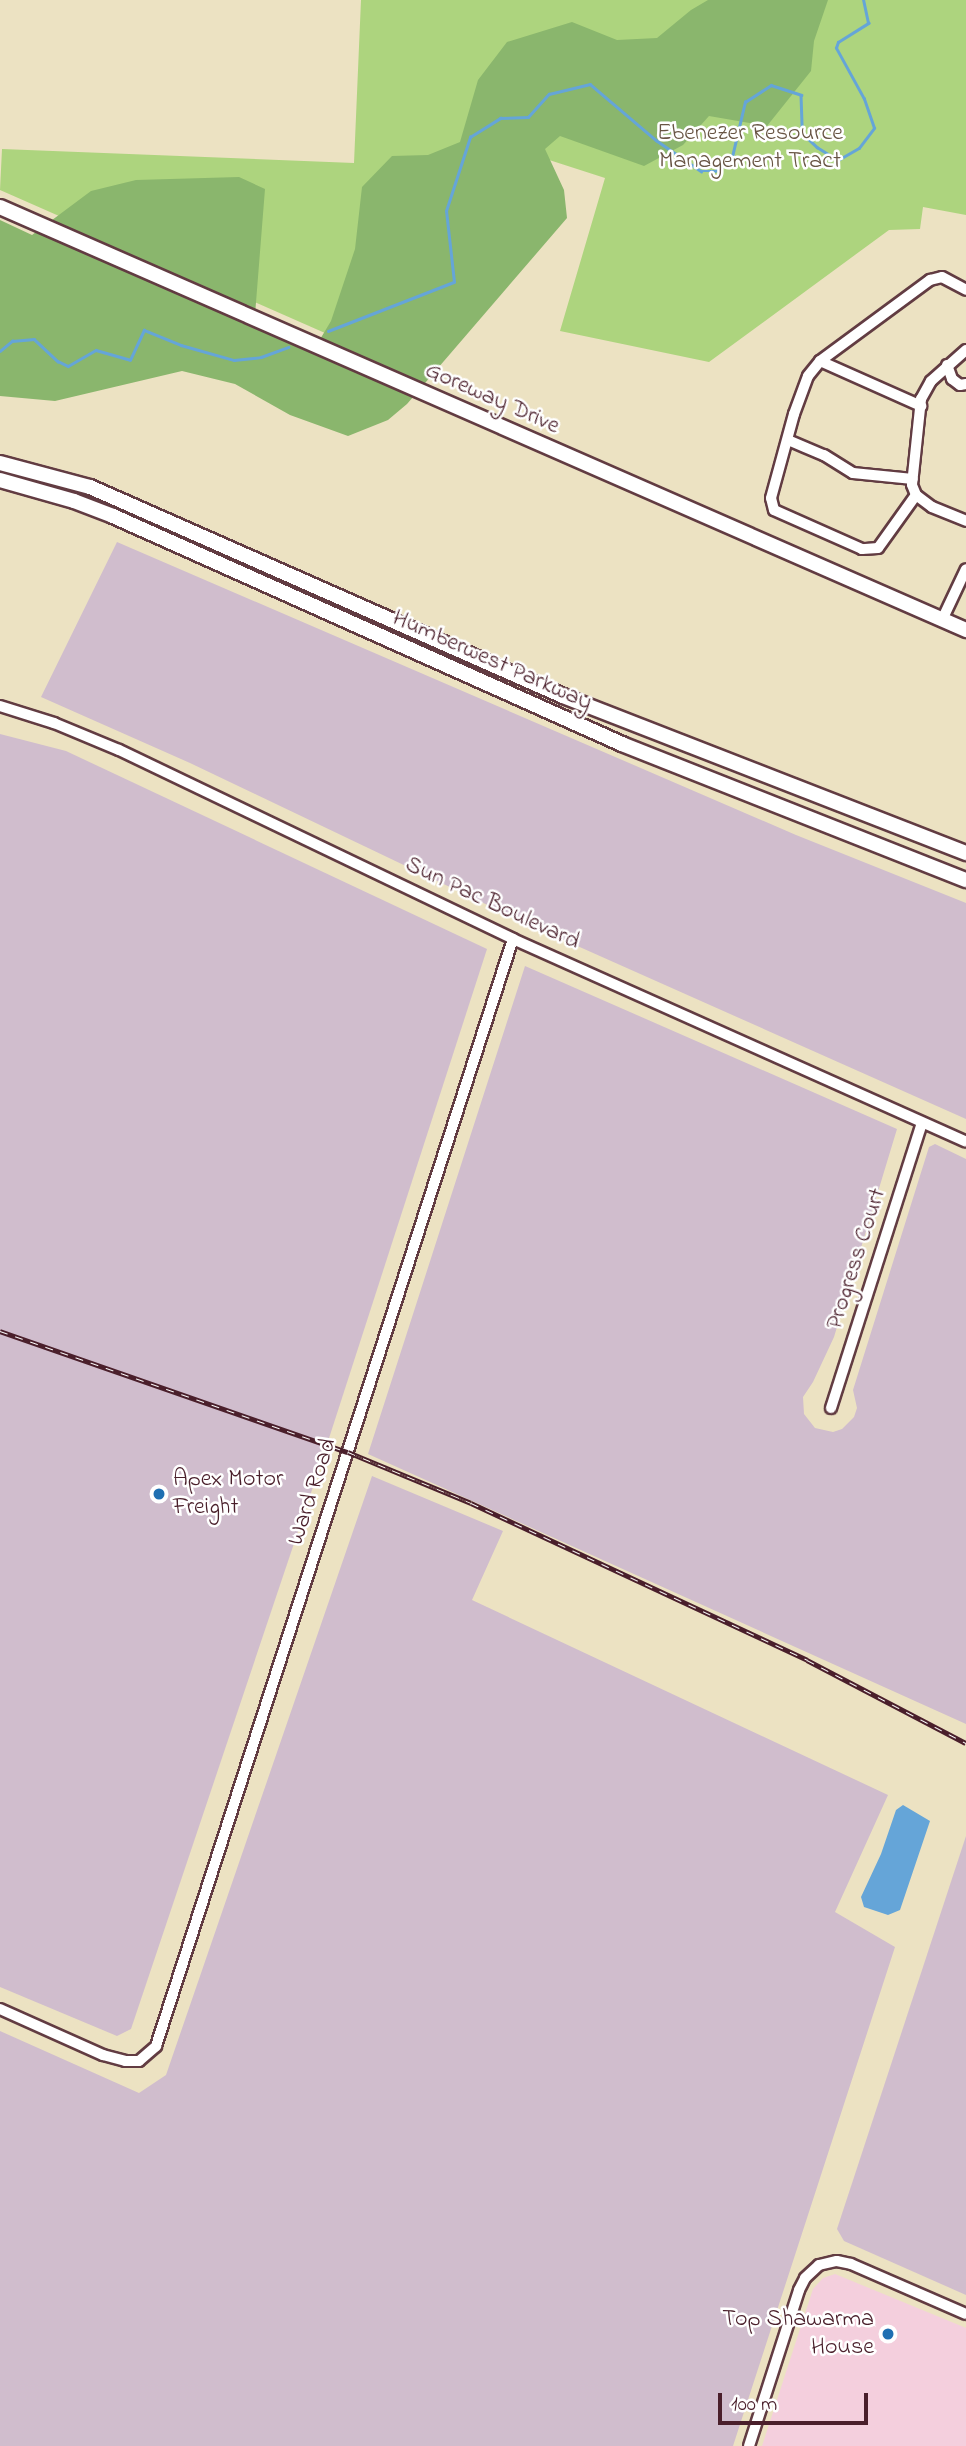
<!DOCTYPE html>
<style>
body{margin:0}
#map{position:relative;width:966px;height:2446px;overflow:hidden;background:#ece2c2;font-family:"Indie Flower",sans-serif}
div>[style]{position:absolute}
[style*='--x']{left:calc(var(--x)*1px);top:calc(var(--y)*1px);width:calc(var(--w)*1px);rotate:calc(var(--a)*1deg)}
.built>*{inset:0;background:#f4cfdd}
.industrial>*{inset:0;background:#d0bdcd}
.green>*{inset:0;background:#add47e}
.forest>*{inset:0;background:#8ab66d}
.water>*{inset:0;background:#65a5d8}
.stream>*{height:2.5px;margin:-1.25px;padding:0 1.25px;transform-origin:1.25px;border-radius:1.25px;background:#65a5d8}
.roads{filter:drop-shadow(2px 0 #623c42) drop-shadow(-2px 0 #623c42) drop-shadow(0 2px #623c42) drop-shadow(0 -2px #623c42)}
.street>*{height:10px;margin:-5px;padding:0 5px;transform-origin:5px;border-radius:5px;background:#fff}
.secondary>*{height:14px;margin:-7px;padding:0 7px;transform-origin:7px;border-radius:7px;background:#fff}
.rail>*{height:5px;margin-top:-2.5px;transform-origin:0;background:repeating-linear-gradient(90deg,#fff 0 8px,#4a1f2b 0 16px);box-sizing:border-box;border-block:2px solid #4a1f2b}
.dots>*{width:19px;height:19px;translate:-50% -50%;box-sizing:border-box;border:4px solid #fff;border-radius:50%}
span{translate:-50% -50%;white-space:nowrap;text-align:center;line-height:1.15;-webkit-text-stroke:5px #fff;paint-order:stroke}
.park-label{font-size:24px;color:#685544}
.street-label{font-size:24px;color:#4a1f2b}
.poi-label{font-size:24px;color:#4a1f2b}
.left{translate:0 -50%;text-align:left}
.right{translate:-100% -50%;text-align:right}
.scale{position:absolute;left:718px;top:2393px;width:150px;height:32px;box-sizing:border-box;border:4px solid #4a1f2b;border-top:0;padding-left:9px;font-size:21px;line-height:24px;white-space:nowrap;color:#4a1f2b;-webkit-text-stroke:5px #fff;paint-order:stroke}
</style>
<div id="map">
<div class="built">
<i style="clip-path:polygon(835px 2274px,966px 2328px,966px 2446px,762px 2446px,813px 2289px,823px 2278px)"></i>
</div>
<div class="industrial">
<i style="clip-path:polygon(117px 542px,796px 835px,966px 903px,966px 1119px,519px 920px,190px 763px,41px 697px)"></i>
<i style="clip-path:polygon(0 734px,66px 751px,487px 949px,321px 1463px,131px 2029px,117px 2036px,0 1987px)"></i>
<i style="clip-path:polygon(525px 966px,897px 1129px,834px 1337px,813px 1382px,803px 1397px,804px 1414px,815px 1428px,833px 1432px,842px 1429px,854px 1417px,857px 1408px,853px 1390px,929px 1147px,935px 1144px,966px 1159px,966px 1724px,368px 1454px)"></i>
<i style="clip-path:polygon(372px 1476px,503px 1531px,472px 1600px,888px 1795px,835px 1912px,895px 1947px,733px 2446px,0 2446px,0 2031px,139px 2093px,166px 2075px)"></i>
<i style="clip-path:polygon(966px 1836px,966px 2295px,844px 2241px,837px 2229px)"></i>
</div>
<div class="green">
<i style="clip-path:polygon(361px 0,966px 0,966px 215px,923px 207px,920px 229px,889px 230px,709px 362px,560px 331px,605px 178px,512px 148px,434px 381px,0 190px,2px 149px,354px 163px)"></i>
</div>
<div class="forest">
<i style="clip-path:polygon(708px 0,828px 0,814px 41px,811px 71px,767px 126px,709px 116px,683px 145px,644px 166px,560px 136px,545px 149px,564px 190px,567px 218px,407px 404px,388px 420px,348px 436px,290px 415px,235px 384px,182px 371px,55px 401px,0 396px,0 220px,32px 235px,91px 191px,136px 180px,239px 177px,265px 189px,255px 315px,316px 346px,331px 321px,355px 249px,362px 187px,392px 156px,428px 155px,460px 142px,478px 80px,507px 42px,572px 22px,617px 40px,657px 38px,691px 10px)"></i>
</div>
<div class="water">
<i style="clip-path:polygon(903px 1805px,930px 1821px,900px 1910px,888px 1915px,864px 1907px,861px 1897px,881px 1854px,896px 1810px)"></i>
</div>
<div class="stream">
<i style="--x:328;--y:331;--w:135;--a:-21.3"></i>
<i style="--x:454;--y:282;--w:71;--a:-96.4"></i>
<i style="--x:446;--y:211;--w:78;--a:-72"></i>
<i style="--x:470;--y:137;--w:36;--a:-32"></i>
<i style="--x:500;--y:118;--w:28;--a:-2"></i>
<i style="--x:528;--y:117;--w:31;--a:-48"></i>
<i style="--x:549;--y:94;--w:42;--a:-13.7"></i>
<i style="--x:590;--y:84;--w:87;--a:40.3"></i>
<i style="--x:656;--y:140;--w:55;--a:34.6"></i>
<i style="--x:701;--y:171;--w:14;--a:0"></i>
<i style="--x:715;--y:171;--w:19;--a:-32"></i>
<i style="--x:731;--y:161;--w:61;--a:-76.7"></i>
<i style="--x:745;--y:102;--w:31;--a:-33"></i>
<i style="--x:771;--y:85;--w:32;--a:18"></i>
<i style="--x:801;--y:95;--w:38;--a:88"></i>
<i style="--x:802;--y:133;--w:21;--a:43"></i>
<i style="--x:817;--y:147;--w:25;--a:32"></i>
<i style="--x:838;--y:160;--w:24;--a:-30"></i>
<i style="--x:859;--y:148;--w:25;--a:-53"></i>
<i style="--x:874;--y:128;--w:31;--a:-109"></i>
<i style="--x:864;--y:99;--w:58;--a:-118.8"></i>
<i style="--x:836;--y:48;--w:6;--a:-72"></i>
<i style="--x:838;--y:42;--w:36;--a:-32"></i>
<i style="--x:868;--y:23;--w:24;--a:-102"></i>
<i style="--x:0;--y:351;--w:16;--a:-40"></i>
<i style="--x:12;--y:341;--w:22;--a:-5"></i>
<i style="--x:34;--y:339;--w:33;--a:43"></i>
<i style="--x:58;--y:361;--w:11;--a:27"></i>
<i style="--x:68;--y:366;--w:32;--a:-30"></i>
<i style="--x:96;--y:350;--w:35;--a:16"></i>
<i style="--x:130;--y:360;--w:33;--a:-65"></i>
<i style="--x:144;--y:330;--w:40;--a:22"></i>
<i style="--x:181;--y:345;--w:55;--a:15.8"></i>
<i style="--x:234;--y:360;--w:27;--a:-6"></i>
<i style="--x:261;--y:357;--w:29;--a:-20"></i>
</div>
<div class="roads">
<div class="street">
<i style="--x:966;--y:350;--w:47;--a:138.5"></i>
<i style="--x:931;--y:381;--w:21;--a:119"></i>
<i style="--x:921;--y:399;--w:86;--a:96"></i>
<i style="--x:912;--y:485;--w:11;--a:68"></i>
<i style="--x:916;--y:495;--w:20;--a:37"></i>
<i style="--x:932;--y:507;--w:37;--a:22"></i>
<i style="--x:820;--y:361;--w:137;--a:-36.4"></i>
<i style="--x:930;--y:280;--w:12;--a:-14"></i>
<i style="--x:942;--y:277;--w:27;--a:28"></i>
<i style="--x:947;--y:365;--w:15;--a:70"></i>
<i style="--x:952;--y:379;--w:10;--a:37"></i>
<i style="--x:960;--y:385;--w:6;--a:-9"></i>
<i style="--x:788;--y:440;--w:39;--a:23"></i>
<i style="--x:824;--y:455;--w:34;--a:32"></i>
<i style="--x:853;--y:473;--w:60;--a:5.7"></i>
<i style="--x:916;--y:495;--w:65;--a:125.6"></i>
<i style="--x:878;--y:548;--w:16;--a:176"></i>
<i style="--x:862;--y:549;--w:96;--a:-156.1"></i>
<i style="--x:774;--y:510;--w:12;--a:-104"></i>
<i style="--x:771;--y:498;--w:87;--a:-74.7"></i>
<i style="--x:794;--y:414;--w:40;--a:-69.8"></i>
<i style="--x:808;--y:376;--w:19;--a:-51"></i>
<i style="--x:820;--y:361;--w:111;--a:24"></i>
<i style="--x:942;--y:620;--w:56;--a:-64.8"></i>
<i style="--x:0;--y:706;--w:57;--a:17.5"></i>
<i style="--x:54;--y:723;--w:70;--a:22.6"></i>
<i style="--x:119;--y:750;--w:437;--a:25.6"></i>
<i style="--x:513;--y:939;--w:496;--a:24.1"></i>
<i style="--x:831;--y:1408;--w:299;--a:-72.3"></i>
<i style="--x:0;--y:2009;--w:113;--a:24.1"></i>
<i style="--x:103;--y:2055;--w:23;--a:15"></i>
<i style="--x:125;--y:2061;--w:14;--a:0"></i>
<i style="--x:139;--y:2061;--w:23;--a:-41"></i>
<i style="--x:156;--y:2046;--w:1163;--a:-72.13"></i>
<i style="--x:749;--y:2446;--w:164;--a:-72.2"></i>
<i style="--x:799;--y:2290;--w:13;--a:-63"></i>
<i style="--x:805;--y:2278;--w:19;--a:-43"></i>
<i style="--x:819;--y:2265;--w:18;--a:-13"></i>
<i style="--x:837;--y:2261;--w:14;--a:12"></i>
<i style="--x:851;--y:2264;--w:125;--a:23.5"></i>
</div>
<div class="secondary">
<i style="--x:0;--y:207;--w:1055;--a:23.65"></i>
<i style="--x:0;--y:463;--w:93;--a:14.9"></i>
<i style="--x:90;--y:487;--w:517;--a:23.84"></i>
<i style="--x:563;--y:696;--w:433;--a:21.3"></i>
<i style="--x:0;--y:480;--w:77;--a:15.8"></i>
<i style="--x:74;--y:501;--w:42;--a:21"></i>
<i style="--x:113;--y:516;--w:558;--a:24.13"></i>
<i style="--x:622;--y:744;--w:370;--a:21.6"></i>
</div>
</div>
<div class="rail">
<i style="--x:0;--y:1331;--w:368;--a:19.2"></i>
<i style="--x:348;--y:1452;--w:133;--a:22.5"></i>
<i style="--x:471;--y:1503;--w:371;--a:25"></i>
<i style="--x:807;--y:1660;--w:179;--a:27.6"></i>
</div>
<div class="dots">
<i style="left:159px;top:1494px;background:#1f6fb2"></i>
<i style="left:888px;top:2334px;background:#1f6fb2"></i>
</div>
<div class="park-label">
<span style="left:750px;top:148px">Ebenezer Resource<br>Management Tract</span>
</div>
<div class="street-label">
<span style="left:492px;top:399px;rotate:24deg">Goreway Drive</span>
<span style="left:492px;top:661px;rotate:24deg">Humberwest Parkway</span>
<span style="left:492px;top:904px;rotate:25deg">Sun Pac Boulevard</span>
<span style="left:857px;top:1259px;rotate:-72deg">Progress Court</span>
<span style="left:313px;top:1492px;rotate:-72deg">Ward Road</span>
</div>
<div class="poi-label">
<span class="left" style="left:173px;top:1494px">Apex Motor<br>Freight</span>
<span class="right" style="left:874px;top:2334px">Top Shawarma<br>House</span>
</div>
<div class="scale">100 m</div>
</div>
